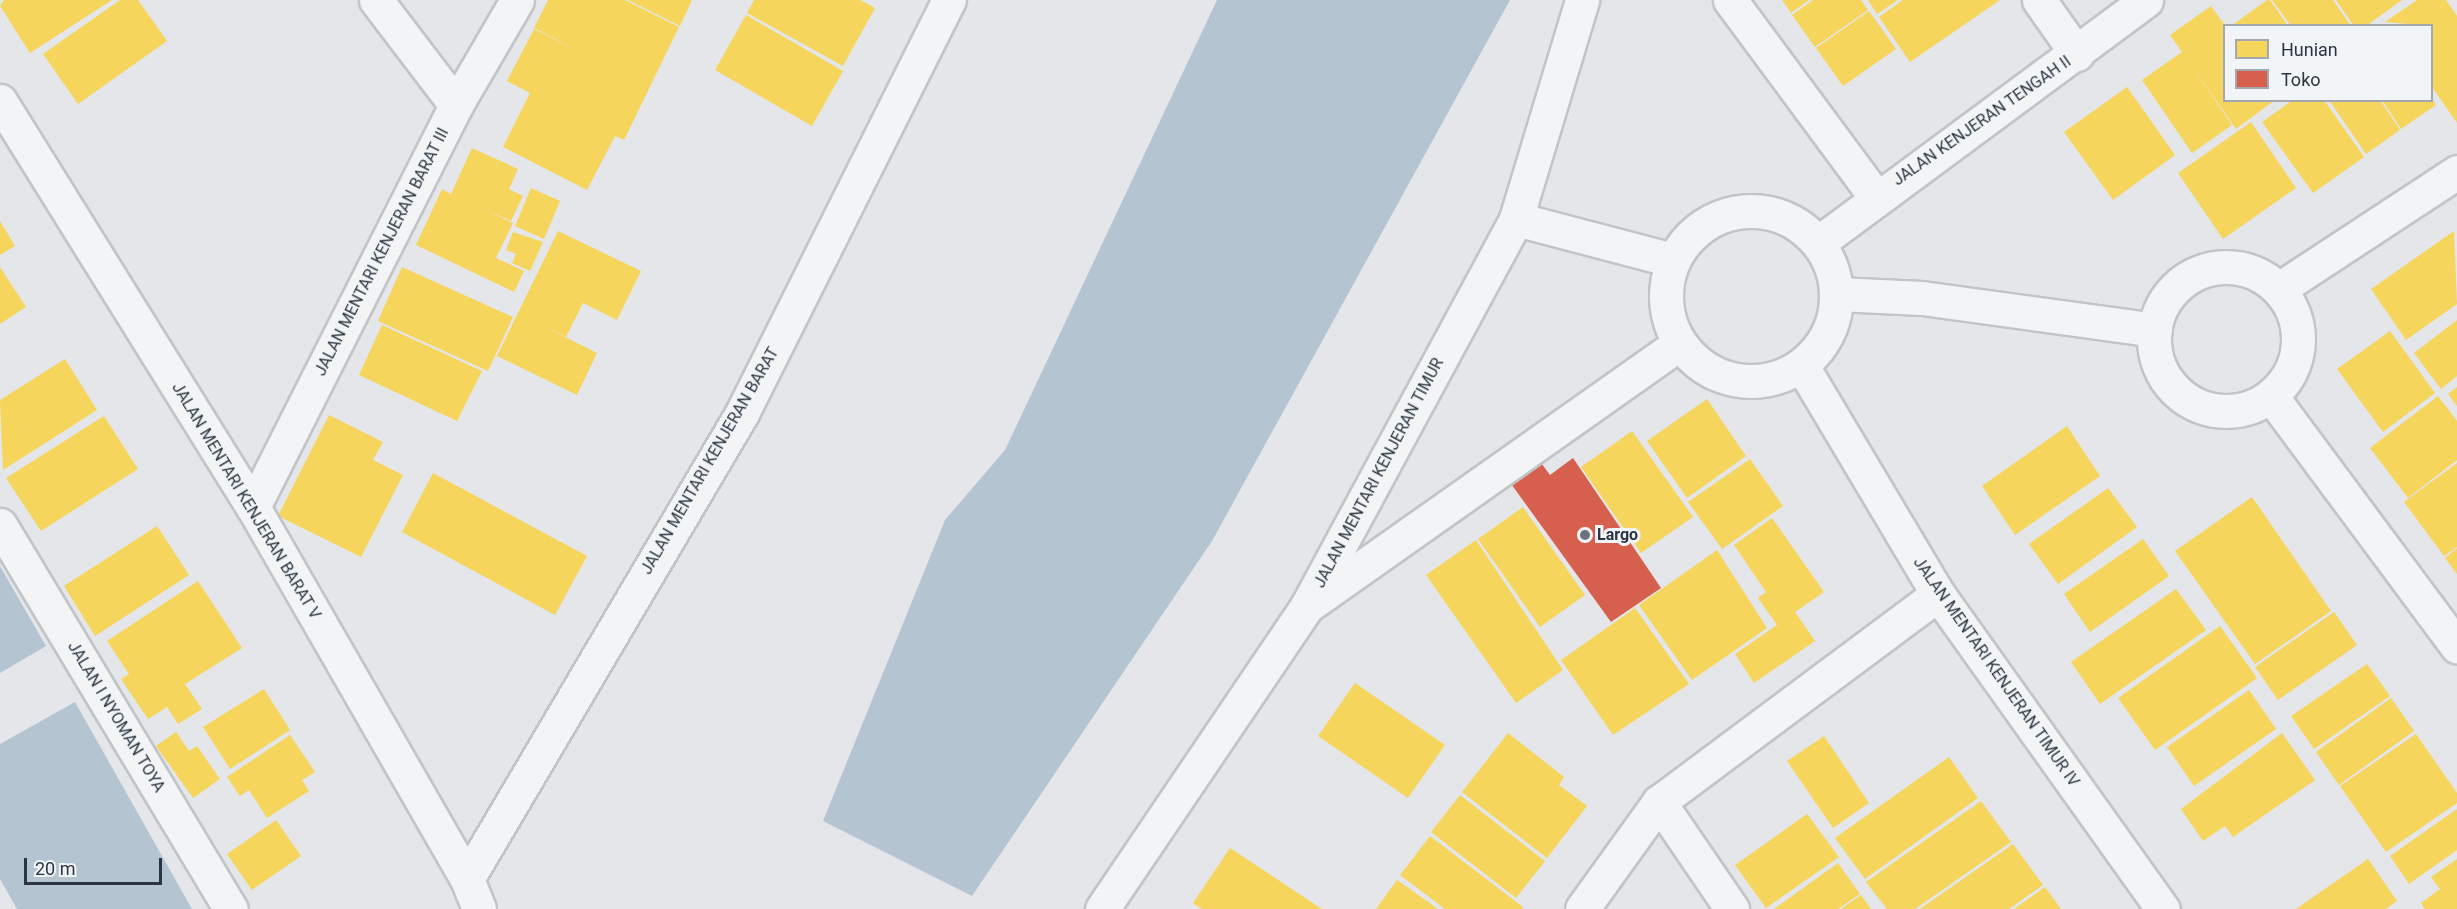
<!DOCTYPE html>
<style>
body{margin:0}
#map{position:relative;width:2457px;height:909px;overflow:hidden;background:#e4e6e9;font-family:Roboto,sans-serif}
div>[style]{position:absolute}
[style*='--x']{left:calc(var(--x)*1px);top:calc(var(--y)*1px);width:calc(var(--w)*1px);rotate:calc(var(--a)*1deg)}
.water>*{inset:0;background:#b4c5d1}
.homes>*{inset:0;background:#f6d55c}
.shops>*{inset:0;background:#d6604d}
.roads{filter:drop-shadow(2px 0 #c2c4c7) drop-shadow(-2px 0 #c2c4c7) drop-shadow(0 2px #c2c4c7) drop-shadow(0 -2px #c2c4c7)}
.minor>*{height:33px;margin:-16.5px;padding:0 16.5px;transform-origin:16.5px;border-radius:16.5px;background:#f3f4f5}
.minor>.ring{margin:-16.5px;padding:0;box-sizing:content-box;background:none;border:33px solid #f3f4f5;border-radius:50%}
.dots>*{width:16px;height:16px;translate:-50% -50%;box-sizing:border-box;border:3px solid #f2f5f7;border-radius:50%}
span{translate:-50% -50%;white-space:nowrap;text-align:center;line-height:1.15;-webkit-text-stroke:6px #f2f5f7;paint-order:stroke}
.street-label{font-size:16px;color:#2c3541}
.poi-label{font-size:16px;color:#2c3541;font-weight:700}
.left{translate:0 -50%;text-align:left}
.legend{position:absolute;left:2223px;top:24px;width:210px;height:78px;box-sizing:border-box;background:#f2f5f7;border:2px solid #a3a8ae;margin:0;padding:8px 10px;list-style:none;font-size:18px;color:#2c3541}
.legend li{display:flex;align-items:center;gap:12px;height:30px}
.legend b{width:30px;border:2px solid #a3a8ae}
.scale{position:absolute;left:24px;top:858px;width:138px;height:27px;box-sizing:border-box;border:3px solid #2c3541;border-top:0;padding-left:8px;font-size:18px;line-height:21px;white-space:nowrap;color:#2c3541;-webkit-text-stroke:4px #f2f5f7;paint-order:stroke}
</style>
<div id="map">
<div class="water">
<i style="clip-path:polygon(1217px 0,1510px 0,1212px 541px,972px 896px,823px 821px,945px 520px,1005px 450px)"></i>
<i style="clip-path:polygon(0 566px,46px 646px,0 673px)"></i>
<i style="clip-path:polygon(75px 702px,192px 909px,17px 909px,0 879px,0 744px)"></i>
</div>
<div class="homes">
<i style="clip-path:polygon(4px 0,112px 0,30px 53px,0 6px)"></i>
<i style="clip-path:polygon(120px 0,138px 0,167px 41px,78px 104px,43px 54px)"></i>
<i style="clip-path:polygon(548px 0,625px 0,679px 27px,624px 140px,615px 136px,587px 190px,503px 147px,530px 93px,507px 81px,534px 29px,581px 52px,534px 28px)"></i>
<i style="clip-path:polygon(628px 0,692px 0,680px 26px)"></i>
<i style="clip-path:polygon(754px 0,860px 0,875px 8px,843px 66px,747px 13px)"></i>
<i style="clip-path:polygon(1782px 0,1809px 0,1791px 13px)"></i>
<i style="clip-path:polygon(1813px 0,1861px 0,1868px 10px,1815px 47px,1792px 15px)"></i>
<i style="clip-path:polygon(1868px 0,1898px 0,1877px 14px)"></i>
<i style="clip-path:polygon(1903px 0,2000px 0,1910px 62px,1879px 17px)"></i>
<i style="clip-path:polygon(2270px 0,2288px 26px,2231px 26px,2267px 0)"></i>
<i style="clip-path:polygon(2272px 0,2333px 0,2351px 26px,2291px 26px)"></i>
<i style="clip-path:polygon(2336px 0,2402px 0,2366px 26px,2354px 26px)"></i>
<i style="clip-path:polygon(2417px 0,2446px 0,2457px 16px,2457px 123px,2432px 87px,2432px 26px,2385px 22px)"></i>
<i style="clip-path:polygon(2211px 6px,2224px 24px,2224px 100px,2275px 100px,2236px 129px,2188px 60px,2232px 125px,2192px 153px,2142px 80px,2182px 52px,2170px 35px)"></i>
<i style="clip-path:polygon(1869px 11px,1896px 49px,1843px 86px,1816px 48px)"></i>
<i style="clip-path:polygon(746px 15px,843px 71px,812px 126px,715px 70px)"></i>
<i style="clip-path:polygon(2127px 87px,2175px 155px,2113px 200px,2064px 132px)"></i>
<i style="clip-path:polygon(2293px 100px,2324px 100px,2364px 157px,2313px 193px,2262px 122px)"></i>
<i style="clip-path:polygon(2329px 100px,2380px 100px,2400px 130px,2366px 154px)"></i>
<i style="clip-path:polygon(2382px 100px,2433px 100px,2436px 105px,2401px 129px)"></i>
<i style="clip-path:polygon(2251px 122px,2296px 188px,2223px 239px,2178px 173px)"></i>
<i style="clip-path:polygon(472px 148px,518px 169px,509px 189px,523px 196px,511px 221px,483px 209px,513px 223px,496px 258px,524px 271px,514px 292px,416px 245px,442px 189px,451px 194px)"></i>
<i style="clip-path:polygon(531px 188px,560px 201px,544px 239px,515px 226px)"></i>
<i style="clip-path:polygon(0 221px,15px 246px,0 255px)"></i>
<i style="clip-path:polygon(558px 231px,641px 271px,617px 320px,583px 303px,566px 337px,531px 320px,597px 353px,577px 395px,497px 356px)"></i>
<i style="clip-path:polygon(2454px 231px,2457px 304px,2406px 340px,2371px 289px)"></i>
<i style="clip-path:polygon(513px 232px,543px 242px,530px 271px,512px 263px,516px 254px,506px 250px)"></i>
<i style="clip-path:polygon(0 267px,26px 307px,0 324px)"></i>
<i style="clip-path:polygon(402px 267px,513px 317px,488px 371px,378px 321px)"></i>
<i style="clip-path:polygon(2457px 320px,2457px 376px,2441px 389px,2414px 353px)"></i>
<i style="clip-path:polygon(382px 325px,482px 371px,457px 421px,359px 375px)"></i>
<i style="clip-path:polygon(2390px 331px,2435px 393px,2383px 432px,2337px 369px)"></i>
<i style="clip-path:polygon(65px 359px,97px 410px,3px 470px,0 400px)"></i>
<i style="clip-path:polygon(2457px 387px,2457px 406px,2448px 394px)"></i>
<i style="clip-path:polygon(2438px 396px,2457px 421px,2457px 460px,2408px 498px,2370px 448px)"></i>
<i style="clip-path:polygon(1707px 399px,1746px 456px,1687px 498px,1647px 441px)"></i>
<i style="clip-path:polygon(329px 415px,383px 442px,373px 460px,403px 475px,361px 557px,278px 516px)"></i>
<i style="clip-path:polygon(104px 416px,138px 469px,41px 531px,6px 478px)"></i>
<i style="clip-path:polygon(2067px 426px,2100px 476px,2015px 535px,1982px 486px)"></i>
<i style="clip-path:polygon(1632px 431px,1693px 517px,1641px 553px,1581px 467px)"></i>
<i style="clip-path:polygon(1750px 459px,1783px 506px,1722px 549px,1688px 502px)"></i>
<i style="clip-path:polygon(2457px 463px,2457px 547px,2444px 556px,2404px 502px)"></i>
<i style="clip-path:polygon(433px 473px,587px 556px,555px 615px,402px 532px)"></i>
<i style="clip-path:polygon(2108px 488px,2137px 527px,2058px 584px,2029px 544px)"></i>
<i style="clip-path:polygon(2252px 497px,2331px 611px,2255px 664px,2175px 551px)"></i>
<i style="clip-path:polygon(1523px 507px,1585px 595px,1540px 627px,1478px 539px)"></i>
<i style="clip-path:polygon(1772px 518px,1824px 592px,1795px 612px,1815px 641px,1754px 683px,1735px 654px,1777px 625px,1758px 598px,1766px 592px,1734px 545px)"></i>
<i style="clip-path:polygon(157px 526px,189px 575px,95px 636px,64px 586px)"></i>
<i style="clip-path:polygon(2143px 539px,2169px 576px,2090px 632px,2064px 594px)"></i>
<i style="clip-path:polygon(1476px 540px,1563px 670px,1516px 703px,1426px 575px)"></i>
<i style="clip-path:polygon(2457px 548px,2457px 574px,2445px 558px)"></i>
<i style="clip-path:polygon(1717px 550px,1767px 628px,1692px 680px,1639px 605px)"></i>
<i style="clip-path:polygon(198px 581px,242px 648px,185px 684px,202px 709px,178px 724px,167px 707px,148px 719px,121px 679px,129px 674px,107px 641px)"></i>
<i style="clip-path:polygon(2176px 589px,2206px 630px,2100px 704px,2071px 662px)"></i>
<i style="clip-path:polygon(1635px 608px,1689px 684px,1613px 735px,1561px 660px)"></i>
<i style="clip-path:polygon(2334px 612px,2357px 645px,2278px 700px,2255px 667px)"></i>
<i style="clip-path:polygon(2220px 626px,2257px 678px,2155px 750px,2118px 698px)"></i>
<i style="clip-path:polygon(2367px 664px,2390px 696px,2314px 749px,2291px 716px)"></i>
<i style="clip-path:polygon(1355px 683px,1445px 745px,1408px 798px,1318px 736px)"></i>
<i style="clip-path:polygon(264px 689px,290px 730px,230px 769px,203px 727px)"></i>
<i style="clip-path:polygon(2249px 690px,2276px 729px,2194px 786px,2167px 747px)"></i>
<i style="clip-path:polygon(2391px 698px,2414px 731px,2339px 785px,2316px 752px)"></i>
<i style="clip-path:polygon(176px 732px,189px 751px,197px 746px,220px 779px,193px 798px,156px 746px)"></i>
<i style="clip-path:polygon(1508px 733px,1564px 777px,1559px 785px,1587px 806px,1547px 858px,1462px 792px)"></i>
<i style="clip-path:polygon(2282px 733px,2315px 780px,2233px 837px,2225px 826px,2203px 841px,2181px 809px)"></i>
<i style="clip-path:polygon(2416px 734px,2457px 793px,2457px 803px,2386px 852px,2340px 786px)"></i>
<i style="clip-path:polygon(290px 735px,315px 772px,302px 780px,309px 791px,267px 818px,249px 790px,240px 796px,227px 777px)"></i>
<i style="clip-path:polygon(1824px 736px,1869px 803px,1833px 828px,1787px 761px)"></i>
<i style="clip-path:polygon(1949px 757px,1978px 798px,1865px 879px,1835px 838px)"></i>
<i style="clip-path:polygon(1460px 795px,1545px 861px,1516px 898px,1431px 832px)"></i>
<i style="clip-path:polygon(1981px 801px,2011px 842px,1915px 909px,1887px 909px,1866px 882px)"></i>
<i style="clip-path:polygon(2457px 809px,2457px 850px,2409px 884px,2390px 856px)"></i>
<i style="clip-path:polygon(1807px 814px,1839px 857px,1766px 908px,1735px 865px)"></i>
<i style="clip-path:polygon(276px 820px,301px 856px,252px 890px,227px 854px)"></i>
<i style="clip-path:polygon(1430px 836px,1523px 907px,1522px 909px,1445px 909px,1400px 875px)"></i>
<i style="clip-path:polygon(2013px 844px,2043px 885px,2009px 909px,1920px 909px)"></i>
<i style="clip-path:polygon(1230px 848px,1322px 909px,1202px 909px,1193px 903px)"></i>
<i style="clip-path:polygon(2368px 859px,2397px 901px,2386px 909px,2296px 909px)"></i>
<i style="clip-path:polygon(2457px 859px,2457px 909px,2425px 909px,2421px 903px,2440px 889px,2431px 877px)"></i>
<i style="clip-path:polygon(1838px 863px,1860px 894px,1838px 909px,1774px 909px)"></i>
<i style="clip-path:polygon(1397px 880px,1438px 909px,1376px 909px)"></i>
<i style="clip-path:polygon(2045px 887px,2061px 909px,2014px 909px)"></i>
<i style="clip-path:polygon(1861px 895px,1871px 909px,1841px 909px)"></i>
</div>
<div class="shops">
<i style="clip-path:polygon(1573px 458px,1661px 588px,1611px 622px,1509px 481px,1539px 460px,1550px 475px)"></i>
</div>
<div class="roads">
<div class="minor">
<i style="--x:376;--y:0;--w:132;--a:52.7"></i>
<i style="--x:1730;--y:0;--w:244;--a:53.5"></i>
<i style="--x:2039;--y:0;--w:66;--a:54.9"></i>
<i style="--x:0;--y:101;--w:478;--a:58.1"></i>
<i style="--x:253;--y:507;--w:429;--a:60.1"></i>
<i style="--x:467;--y:879;--w:32;--a:68"></i>
<i class="ring" style="left:1666px;top:211px;width:137px;height:137px"></i>
<i style="--x:1516;--y:219;--w:161;--a:14.7"></i>
<i style="--x:1818;--y:243;--w:408;--a:-36.5"></i>
<i class="ring" style="left:2154px;top:267px;width:111px;height:111px"></i>
<i style="--x:2279;--y:289;--w:213;--a:-33.3"></i>
<i style="--x:1837;--y:294;--w:85;--a:2.7"></i>
<i style="--x:1922;--y:298;--w:235;--a:7.8"></i>
<i style="--x:1802;--y:366;--w:265;--a:59.2"></i>
<i style="--x:1938;--y:594;--w:387;--a:54.5"></i>
<i style="--x:2271;--y:396;--w:312;--a:53.4"></i>
<i style="--x:253;--y:507;--w:450;--a:-63.2"></i>
<i style="--x:456;--y:105;--w:121;--a:-59.8"></i>
<i style="--x:0;--y:525;--w:448;--a:59"></i>
<i style="--x:1313;--y:602;--w:448;--a:-35.2"></i>
<i style="--x:1659;--y:802;--w:130;--a:55.7"></i>
<i style="--x:467;--y:879;--w:541;--a:-59.45"></i>
<i style="--x:742;--y:413;--w:462;--a:-63.4"></i>
<i style="--x:1102;--y:909;--w:366;--a:-55.9"></i>
<i style="--x:1307;--y:606;--w:440;--a:-61.6"></i>
<i style="--x:1516;--y:219;--w:229;--a:-73.2"></i>
<i style="--x:1582;--y:909;--w:132;--a:-54.3"></i>
<i style="--x:1659;--y:802;--w:348;--a:-36.7"></i>
</div>
</div>
<div class="dots">
<i style="left:1585px;top:535px;background:#6c737c"></i>
</div>
<div class="street-label">
<span style="left:1982px;top:121px;rotate:-35deg">JALAN KENJERAN TENGAH II</span>
<span style="left:382px;top:252px;rotate:-63deg">JALAN MENTARI KENJERAN BARAT III</span>
<span style="left:710px;top:461px;rotate:-60deg">JALAN MENTARI KENJERAN BARAT</span>
<span style="left:1379px;top:473px;rotate:-62deg">JALAN MENTARI KENJERAN TIMUR</span>
<span style="left:246px;top:501px;rotate:59deg">JALAN MENTARI KENJERAN BARAT V</span>
<span style="left:1996px;top:672px;rotate:55deg">JALAN MENTARI KENJERAN TIMUR IV</span>
<span style="left:116px;top:717px;rotate:59deg">JALAN I NYOMAN TOYA</span>
</div>
<div class="poi-label">
<span class="left" style="left:1597px;top:535px">Largo</span>
</div>
<ul class="legend">
<li><b style="height:16px;background:#f6d55c"></b>Hunian</li>
<li><b style="height:16px;background:#d6604d"></b>Toko</li>
</ul>
<div class="scale">20 m</div>
</div>
